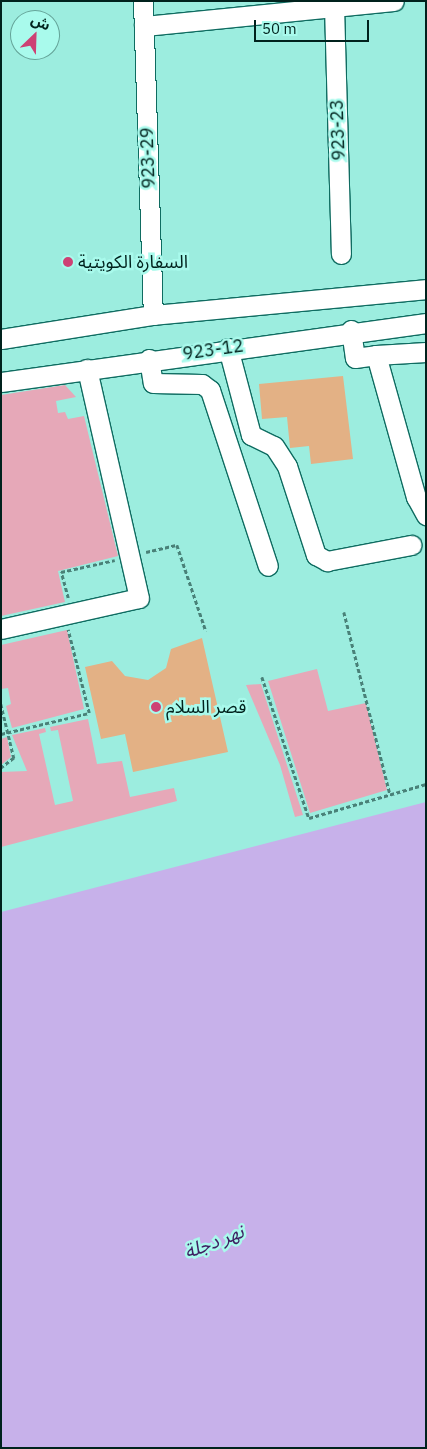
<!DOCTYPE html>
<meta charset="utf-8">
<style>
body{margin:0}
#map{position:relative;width:427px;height:1449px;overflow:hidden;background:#9ceddf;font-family:"IBM Plex Sans","Noto Sans Arabic",sans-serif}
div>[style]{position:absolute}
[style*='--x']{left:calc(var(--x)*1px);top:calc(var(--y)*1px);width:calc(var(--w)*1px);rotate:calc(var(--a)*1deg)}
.green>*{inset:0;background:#e6a8b8}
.water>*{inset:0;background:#c7b1ea}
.building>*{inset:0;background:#e3b185}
.path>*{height:2.5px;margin-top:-1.25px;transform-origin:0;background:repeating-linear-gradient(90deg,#498178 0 4px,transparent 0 6.5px)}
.roads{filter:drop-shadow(1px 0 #0f6c61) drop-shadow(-1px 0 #0f6c61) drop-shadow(0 1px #0f6c61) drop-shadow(0 -1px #0f6c61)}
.minor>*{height:19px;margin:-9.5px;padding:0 9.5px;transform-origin:9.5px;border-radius:9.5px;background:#fff}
.dots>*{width:14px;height:14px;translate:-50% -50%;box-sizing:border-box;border:2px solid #a9faec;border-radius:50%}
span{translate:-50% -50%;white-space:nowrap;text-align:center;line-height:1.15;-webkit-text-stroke:5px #a9faec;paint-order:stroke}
.street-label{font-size:18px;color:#00221d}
.poi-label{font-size:18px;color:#00221d}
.left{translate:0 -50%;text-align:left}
.water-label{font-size:19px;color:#3e1f61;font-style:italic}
.frame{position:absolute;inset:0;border:2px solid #00221d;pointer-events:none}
.north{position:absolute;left:10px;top:10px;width:50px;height:50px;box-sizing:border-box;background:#a9faec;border:1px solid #65a499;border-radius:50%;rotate:24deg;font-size:14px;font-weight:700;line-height:20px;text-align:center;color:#00221d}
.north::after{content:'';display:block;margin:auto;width:18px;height:22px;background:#cd4174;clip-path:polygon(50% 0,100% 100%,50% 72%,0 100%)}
.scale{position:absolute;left:254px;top:20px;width:115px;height:22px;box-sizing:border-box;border:2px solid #00221d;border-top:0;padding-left:6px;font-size:15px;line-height:18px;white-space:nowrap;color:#00221d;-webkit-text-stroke:4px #a9faec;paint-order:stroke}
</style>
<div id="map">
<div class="green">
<i style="clip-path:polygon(65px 385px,76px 397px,56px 401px,58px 413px,65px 412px,68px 419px,84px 416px,118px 556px,58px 571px,65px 602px,1px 616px,1px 395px)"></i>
<i style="clip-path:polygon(67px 630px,84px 709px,12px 728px,6px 706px,11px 704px,8px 688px,1px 689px,1px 645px)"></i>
<i style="clip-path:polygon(317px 669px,328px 711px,366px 703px,387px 790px,310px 813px,268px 681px)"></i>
<i style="clip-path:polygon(261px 684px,303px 815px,295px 817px,280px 765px,246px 685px)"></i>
<i style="clip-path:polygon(88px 719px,97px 764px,122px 761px,130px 797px,174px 788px,177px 801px,1px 847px,1px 772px,27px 771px,12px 735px,45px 728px,46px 732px,39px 734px,55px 805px,73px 801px,58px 730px,51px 731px,50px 727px)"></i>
<i style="clip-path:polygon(7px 737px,11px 757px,1px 765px,1px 739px)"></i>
</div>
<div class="water">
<i style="clip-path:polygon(426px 802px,426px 1448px,1px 1448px,1px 912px)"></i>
</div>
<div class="building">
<i style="clip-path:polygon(343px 376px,353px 459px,311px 464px,309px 446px,290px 448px,287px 417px,262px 419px,259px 384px)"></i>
<i style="clip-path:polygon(202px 638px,228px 752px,133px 772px,125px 734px,101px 739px,85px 667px,112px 661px,125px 676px,148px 680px,166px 668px,171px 649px)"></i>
</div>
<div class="path">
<i style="--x:146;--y:552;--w:32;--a:-13"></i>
<i style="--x:177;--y:545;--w:91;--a:71.4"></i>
<i style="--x:68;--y:598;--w:27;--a:-105"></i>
<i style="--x:61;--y:572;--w:55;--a:-12.5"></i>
<i style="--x:344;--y:612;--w:188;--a:75.8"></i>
<i style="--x:262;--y:677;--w:149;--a:71.6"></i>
<i style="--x:309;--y:818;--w:122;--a:-16.2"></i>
<i style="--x:1;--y:704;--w:56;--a:76.5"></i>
<i style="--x:14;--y:758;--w:16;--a:142"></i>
<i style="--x:1;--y:734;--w:90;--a:-13.4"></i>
<i style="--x:89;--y:713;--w:86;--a:-104.2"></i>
</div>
<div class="roads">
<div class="minor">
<i style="--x:143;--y:1;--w:314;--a:88.2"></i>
<i style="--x:334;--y:6;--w:248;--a:88.4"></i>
<i style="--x:144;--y:26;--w:251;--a:-5.7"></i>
<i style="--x:351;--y:330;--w:28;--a:82"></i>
<i style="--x:355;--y:358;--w:21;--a:-8"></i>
<i style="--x:376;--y:355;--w:148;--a:74.3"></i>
<i style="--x:416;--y:497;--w:21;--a:61"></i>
<i style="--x:1;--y:339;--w:154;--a:-9"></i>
<i style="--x:153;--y:315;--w:274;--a:-5.4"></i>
<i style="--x:228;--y:348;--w:90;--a:75.2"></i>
<i style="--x:251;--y:435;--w:25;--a:26"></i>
<i style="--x:274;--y:446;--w:24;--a:57"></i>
<i style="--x:287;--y:466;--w:94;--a:72"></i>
<i style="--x:316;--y:555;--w:13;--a:29"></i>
<i style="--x:327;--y:561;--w:86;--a:-10.8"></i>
<i style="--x:376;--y:355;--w:50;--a:-3.4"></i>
<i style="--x:149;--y:359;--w:24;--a:81"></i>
<i style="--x:153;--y:383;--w:49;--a:1.2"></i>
<i style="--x:202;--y:384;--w:10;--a:37"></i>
<i style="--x:210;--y:390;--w:185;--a:71.8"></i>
<i style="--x:1;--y:382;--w:429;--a:-7.9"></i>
<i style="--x:1;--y:629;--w:141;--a:-12.7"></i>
<i style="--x:139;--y:598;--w:235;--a:-102.8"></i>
</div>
</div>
<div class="dots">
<i style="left:68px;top:262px;background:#cd4174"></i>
<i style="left:156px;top:707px;background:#cd4174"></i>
</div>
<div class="street-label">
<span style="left:338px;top:130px;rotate:-92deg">923-23</span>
<span style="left:148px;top:158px;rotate:-92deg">923-29</span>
<span style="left:213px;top:350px;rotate:-8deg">923-12</span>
</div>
<div class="poi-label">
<span class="left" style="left:78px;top:262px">السفارة الكويتية</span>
<span class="left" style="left:166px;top:707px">قصر السلام</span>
</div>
<div class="water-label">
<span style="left:214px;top:1242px;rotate:-21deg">نهر دجلة</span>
</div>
<div class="frame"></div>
<div class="north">ش</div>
<div class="scale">50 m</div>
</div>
